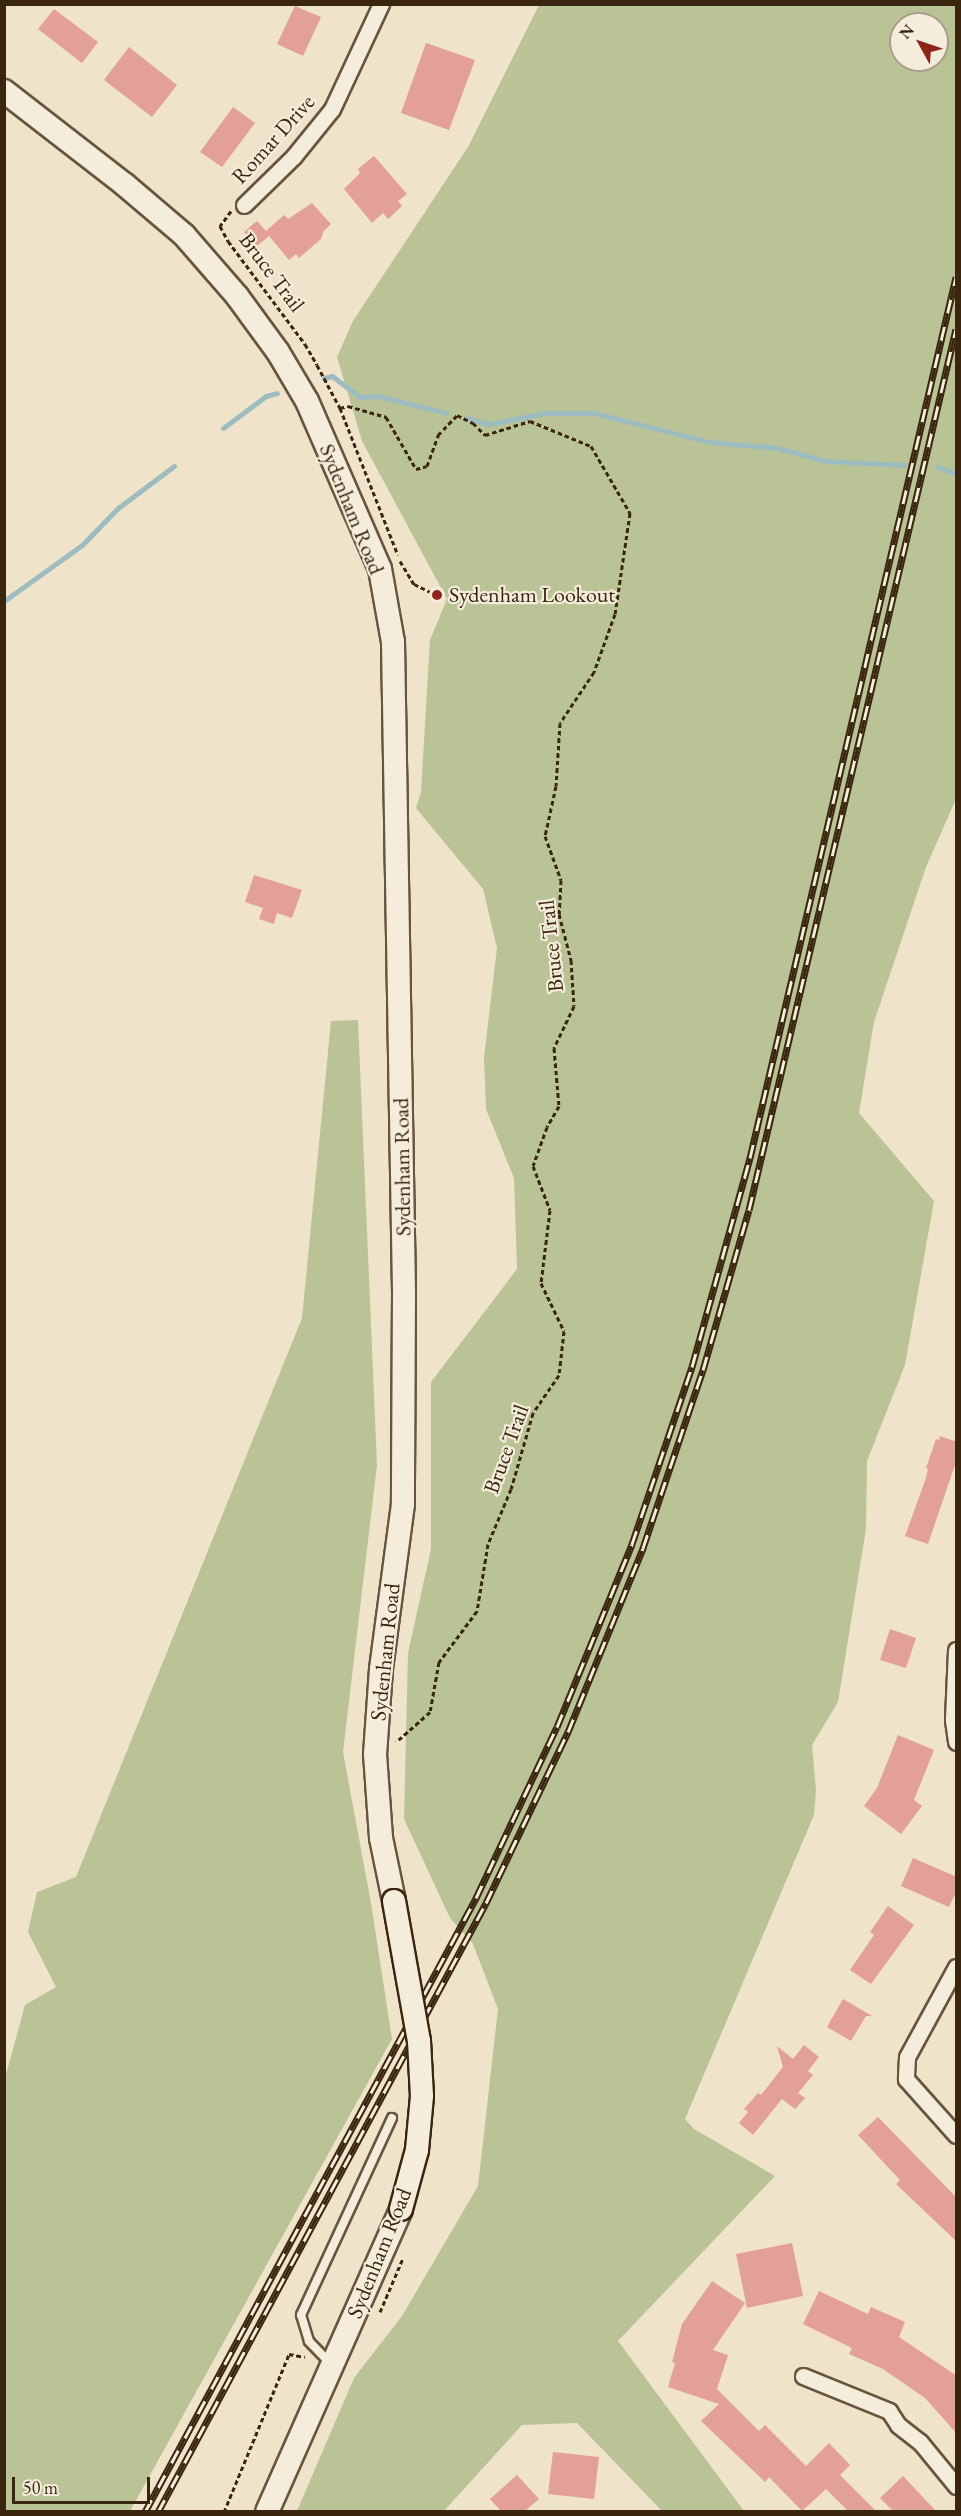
<!DOCTYPE html>
<style>
body{margin:0}
#map{position:relative;width:961px;height:2516px;overflow:hidden;background:#efe3c9;font-family:"EB Garamond",serif}
div>[style]{position:absolute}
[style*='--x']{left:calc(var(--x)*1px);top:calc(var(--y)*1px);width:calc(var(--w)*1px);rotate:calc(var(--a)*1deg)}
.green>*{inset:0;background:#bac396}
.stream>*{height:5px;margin:-2.5px;padding:0 2.5px;transform-origin:2.5px;border-radius:2.5px;background:#9dbcbf}
.building>*{inset:0;background:#e2a097}
.path>*{height:3px;margin-top:-1.5px;transform-origin:0;background:repeating-linear-gradient(90deg,#3a260e 0 4.5px,transparent 0 7.5px)}
.roads{filter:drop-shadow(2px 0 #67553d) drop-shadow(-2px 0 #67553d) drop-shadow(0 2px #67553d) drop-shadow(0 -2px #67553d)}
.service>*{height:8px;margin:-4px;padding:0 4px;transform-origin:4px;border-radius:4px;background:#f5eddc}
.minor>*{height:15px;margin:-7.5px;padding:0 7.5px;transform-origin:7.5px;border-radius:7.5px;background:#f5eddc}
.secondary>*{height:22px;margin:-11px;padding:0 11px;transform-origin:11px;border-radius:11px;background:#f5eddc}
.rail>*{height:7px;margin-top:-3.5px;transform-origin:0;background:repeating-linear-gradient(90deg,#f5eddc 0 14px,#3a260e 0 28px);box-sizing:border-box;border-block:2px solid #3a260e}
.bridges{filter:drop-shadow(2px 0 #3a260e) drop-shadow(-2px 0 #3a260e) drop-shadow(0 2px #3a260e) drop-shadow(0 -2px #3a260e)}
.secondary-bridge>*{height:22px;margin:-11px;padding:0 11px;transform-origin:11px;border-radius:11px;background:#f5eddc}
.dots>*{width:16px;height:16px;translate:-50% -50%;box-sizing:border-box;border:3px solid #f5eddc;border-radius:50%}
span{translate:-50% -50%;white-space:nowrap;text-align:center;line-height:1.15;-webkit-text-stroke:4.5px #f5eddc;paint-order:stroke}
.street-label{font-size:22px;color:#3a260e}
.poi-label{font-size:22px;color:#3a260e}
.left{translate:0 -50%;text-align:left}
.frame{position:absolute;inset:0;border:6px solid #3a260e;pointer-events:none}
.north{position:absolute;left:889px;top:12px;width:60px;height:60px;box-sizing:border-box;background:#f5eddc;border:2px solid #aa9d8a;border-radius:50%;rotate:310deg;font-size:16px;font-weight:700;line-height:24px;text-align:center;color:#3a260e}
.north::after{content:'';display:block;margin:auto;width:21px;height:27px;background:#8f2418;clip-path:polygon(50% 0,100% 100%,50% 72%,0 100%)}
.scale{position:absolute;left:12px;top:2477px;width:138px;height:27px;box-sizing:border-box;border:3px solid #3a260e;border-top:0;padding-left:8px;font-size:18px;line-height:21px;white-space:nowrap;color:#3a260e;-webkit-text-stroke:4px #f5eddc;paint-order:stroke}
</style>
<div id="map">
<div class="green">
<i style="clip-path:polygon(evenodd,539px 5px,956px 5px,956px 799px,926px 867px,874px 1022px,859px 1113px,934px 1201px,905px 1365px,867px 1461px,866px 1529px,838px 1702px,812px 1745px,816px 1790px,814px 1815px,685px 2119px,694px 2129px,775px 2176px,618px 2341px,744px 2511px,662px 2511px,577px 2423px,522px 2425px,444px 2511px,297px 2511px,354px 2378px,402px 2316px,478px 2186px,498px 2009px,473px 1944px,450px 1918px,404px 1819px,408px 1653px,431px 1549px,431px 1382px,517px 1269px,514px 1178px,486px 1109px,484px 1057px,497px 948px,483px 889px,416px 808px,421px 792px,430px 640px,447px 599px,362px 441px,337px 357px,353px 321px,468px 147px,539px 5px,901px 24px,937px 24px,937px 60px,901px 60px,901px 24px)"></i>
<i style="clip-path:polygon(358px 1020px,377px 1465px,343px 1752px,371px 1903px,392px 2039px,130px 2511px,5px 2511px,5px 2078px,25px 2005px,56px 1987px,28px 1932px,37px 1892px,76px 1877px,302px 1318px,331px 1021px)"></i>
</div>
<div class="stream">
<i style="--x:324;--y:378;--w:8;--a:-14"></i>
<i style="--x:332;--y:376;--w:35;--a:37"></i>
<i style="--x:360;--y:397;--w:18;--a:-3"></i>
<i style="--x:378;--y:396;--w:70;--a:14"></i>
<i style="--x:466;--y:418;--w:24;--a:15"></i>
<i style="--x:489;--y:424;--w:57;--a:-11.1"></i>
<i style="--x:545;--y:413;--w:49;--a:0"></i>
<i style="--x:594;--y:413;--w:119;--a:14.2"></i>
<i style="--x:709;--y:442;--w:68;--a:5"></i>
<i style="--x:777;--y:448;--w:51;--a:14.9"></i>
<i style="--x:826;--y:461;--w:79;--a:2.9"></i>
<i style="--x:223;--y:428;--w:54;--a:-36.7"></i>
<i style="--x:266;--y:396;--w:11;--a:-15"></i>
<i style="--x:938;--y:467;--w:19;--a:21"></i>
<i style="--x:4;--y:601;--w:96;--a:-35.7"></i>
<i style="--x:82;--y:545;--w:52;--a:-45.8"></i>
<i style="--x:118;--y:508;--w:70;--a:-36.9"></i>
</div>
<div class="building">
<i style="clip-path:polygon(295px 6px,321px 17px,303px 56px,277px 44px)"></i>
<i style="clip-path:polygon(54px 9px,98px 42px,82px 63px,38px 29px)"></i>
<i style="clip-path:polygon(426px 43px,475px 60px,449px 130px,401px 113px)"></i>
<i style="clip-path:polygon(129px 47px,177px 85px,152px 117px,104px 80px)"></i>
<i style="clip-path:polygon(233px 107px,255px 123px,222px 167px,200px 152px)"></i>
<i style="clip-path:polygon(374px 156px,407px 194px,398px 201px,402px 206px,388px 219px,383px 213px,372px 223px,344px 189px,360px 173px,358px 169px)"></i>
<i style="clip-path:polygon(312px 203px,331px 224px,323px 232px,321px 239px,299px 258px,296px 254px,289px 260px,269px 236px,257px 246px,244px 232px,257px 221px,266px 231px,284px 215px,288px 219px)"></i>
<i style="clip-path:polygon(254px 875px,302px 890px,292px 918px,277px 913px,274px 924px,259px 919px,263px 908px,245px 902px)"></i>
<i style="clip-path:polygon(940px 1436px,957px 1442px,957px 1459px,928px 1544px,905px 1536px,926px 1478px,928px 1469px,926px 1468px,936px 1439px,939px 1440px)"></i>
<i style="clip-path:polygon(890px 1629px,916px 1638px,906px 1668px,880px 1660px)"></i>
<i style="clip-path:polygon(898px 1735px,934px 1750px,914px 1800px,922px 1806px,901px 1834px,864px 1806px,877px 1788px)"></i>
<i style="clip-path:polygon(913px 1858px,957px 1877px,957px 1890px,949px 1907px,901px 1886px)"></i>
<i style="clip-path:polygon(888px 1906px,914px 1925px,871px 1984px,850px 1970px,874px 1935px,870px 1932px)"></i>
<i style="clip-path:polygon(843px 1999px,872px 2016px,866px 2016px,851px 2041px,827px 2027px)"></i>
<i style="clip-path:polygon(804px 2045px,819px 2057px,808px 2071px,813px 2075px,798px 2093px,805px 2098px,795px 2109px,782px 2099px,753px 2135px,739px 2123px,748px 2112px,744px 2109px,758px 2093px,761px 2095px,783px 2067px,777px 2046px,793px 2059px)"></i>
<i style="clip-path:polygon(878px 2117px,957px 2198px,957px 2242px,896px 2184px,900px 2180px,858px 2135px)"></i>
<i style="clip-path:polygon(792px 2243px,803px 2296px,747px 2308px,736px 2254px)"></i>
<i style="clip-path:polygon(712px 2281px,745px 2303px,713px 2350px,728px 2355px,717px 2389px,759px 2431px,765px 2425px,806px 2466px,829px 2443px,850px 2465px,840px 2475px,876px 2511px,848px 2511px,826px 2489px,802px 2511px,769px 2477px,765px 2482px,701px 2421px,719px 2404px,668px 2387px,675px 2363px,672px 2362px,682px 2324px)"></i>
<i style="clip-path:polygon(819px 2291px,868px 2314px,871px 2307px,905px 2322px,899px 2337px,957px 2376px,957px 2434px,925px 2398px,883px 2369px,849px 2354px,852px 2348px,803px 2324px)"></i>
<i style="clip-path:polygon(553px 2452px,599px 2457px,594px 2499px,548px 2494px)"></i>
<i style="clip-path:polygon(517px 2475px,539px 2499px,525px 2511px,501px 2511px,490px 2499px)"></i>
<i style="clip-path:polygon(903px 2476px,936px 2511px,893px 2511px,880px 2498px)"></i>
</div>
<div class="path">
<i style="--x:231;--y:211;--w:19;--a:126"></i>
<i style="--x:220;--y:226;--w:17;--a:62"></i>
<i style="--x:228;--y:241;--w:129;--a:53.2"></i>
<i style="--x:305;--y:344;--w:24;--a:60"></i>
<i style="--x:317;--y:365;--w:49;--a:61.9"></i>
<i style="--x:340;--y:408;--w:158;--a:68.5"></i>
<i style="--x:340;--y:408;--w:8;--a:-14"></i>
<i style="--x:348;--y:406;--w:40;--a:16"></i>
<i style="--x:386;--y:417;--w:60;--a:60"></i>
<i style="--x:416;--y:469;--w:11;--a:-15"></i>
<i style="--x:427;--y:466;--w:33;--a:-70"></i>
<i style="--x:438;--y:435;--w:28;--a:-46"></i>
<i style="--x:457;--y:415;--w:18;--a:27"></i>
<i style="--x:473;--y:423;--w:17;--a:45"></i>
<i style="--x:485;--y:435;--w:47;--a:-17.3"></i>
<i style="--x:530;--y:421;--w:66;--a:22.3"></i>
<i style="--x:591;--y:446;--w:78;--a:59.8"></i>
<i style="--x:630;--y:513;--w:102;--a:98.4"></i>
<i style="--x:615;--y:614;--w:62;--a:109.9"></i>
<i style="--x:594;--y:672;--w:61;--a:123.7"></i>
<i style="--x:560;--y:723;--w:63;--a:93.6"></i>
<i style="--x:556;--y:786;--w:51;--a:102.4"></i>
<i style="--x:545;--y:836;--w:47;--a:70"></i>
<i style="--x:561;--y:880;--w:34;--a:93"></i>
<i style="--x:559;--y:914;--w:48;--a:75.4"></i>
<i style="--x:571;--y:960;--w:46;--a:86.3"></i>
<i style="--x:574;--y:1006;--w:47;--a:115.5"></i>
<i style="--x:554;--y:1048;--w:58;--a:85.1"></i>
<i style="--x:559;--y:1106;--w:24;--a:120"></i>
<i style="--x:547;--y:1127;--w:41;--a:109.7"></i>
<i style="--x:533;--y:1166;--w:47;--a:68.9"></i>
<i style="--x:550;--y:1210;--w:74;--a:97"></i>
<i style="--x:541;--y:1283;--w:53;--a:64.4"></i>
<i style="--x:564;--y:1331;--w:44;--a:96.5"></i>
<i style="--x:559;--y:1375;--w:46;--a:124.4"></i>
<i style="--x:533;--y:1413;--w:79;--a:106.1"></i>
<i style="--x:511;--y:1489;--w:60;--a:112.7"></i>
<i style="--x:488;--y:1544;--w:68;--a:99.3"></i>
<i style="--x:477;--y:1611;--w:64;--a:126.7"></i>
<i style="--x:439;--y:1662;--w:51;--a:100.2"></i>
<i style="--x:430;--y:1712;--w:45;--a:138.6"></i>
<i style="--x:400;--y:561;--w:27;--a:59"></i>
<i style="--x:414;--y:584;--w:25;--a:26"></i>
<i style="--x:380;--y:2312;--w:59;--a:-66.9"></i>
<i style="--x:224;--y:2512;--w:171;--a:-67.6"></i>
<i style="--x:289;--y:2354;--w:16;--a:11"></i>
</div>
<div class="roads">
<div class="service">
<i style="--x:329;--y:2362;--w:29;--a:-134"></i>
<i style="--x:309;--y:2341;--w:27;--a:-107"></i>
<i style="--x:301;--y:2315;--w:217;--a:-65.2"></i>
</div>
<div class="minor">
<i style="--x:244;--y:205;--w:70;--a:-44.4"></i>
<i style="--x:294;--y:156;--w:60;--a:-51"></i>
<i style="--x:332;--y:109;--w:116;--a:-65"></i>
<i style="--x:956;--y:1650;--w:70;--a:92.5"></i>
<i style="--x:953;--y:1720;--w:22;--a:82"></i>
<i style="--x:956;--y:1967;--w:102;--a:118.6"></i>
<i style="--x:907;--y:2057;--w:22;--a:93"></i>
<i style="--x:906;--y:2079;--w:75;--a:48.2"></i>
<i style="--x:803;--y:2376;--w:93;--a:22.1"></i>
<i style="--x:889;--y:2411;--w:17;--a:57"></i>
<i style="--x:898;--y:2425;--w:28;--a:38"></i>
<i style="--x:920;--y:2442;--w:57;--a:50.7"></i>
</div>
<div class="secondary">
<i style="--x:4;--y:91;--w:152;--a:37.8"></i>
<i style="--x:124;--y:184;--w:79;--a:40.4"></i>
<i style="--x:184;--y:235;--w:81;--a:49"></i>
<i style="--x:237;--y:296;--w:69;--a:53.8"></i>
<i style="--x:278;--y:352;--w:57;--a:59.4"></i>
<i style="--x:307;--y:401;--w:183;--a:66.5"></i>
<i style="--x:380;--y:569;--w:74;--a:79.9"></i>
<i style="--x:393;--y:642;--w:652;--a:89.03"></i>
<i style="--x:404;--y:1294;--w:210;--a:90.3"></i>
<i style="--x:403;--y:1504;--w:166;--a:97.6"></i>
<i style="--x:381;--y:1669;--w:85;--a:94"></i>
<i style="--x:375;--y:1754;--w:84;--a:85.9"></i>
<i style="--x:381;--y:1838;--w:64;--a:78.3"></i>
<i style="--x:267;--y:2512;--w:331;--a:-66.1"></i>
</div>
</div>
<div class="rail">
<i style="--x:145;--y:2512;--w:698;--a:-61.67"></i>
<i style="--x:476;--y:1898;--w:189;--a:-64.7"></i>
<i style="--x:557;--y:1727;--w:198;--a:-67.7"></i>
<i style="--x:632;--y:1544;--w:187;--a:-71.3"></i>
<i style="--x:692;--y:1367;--w:217;--a:-74.5"></i>
<i style="--x:750;--y:1158;--w:905;--a:-76.84"></i>
<i style="--x:158;--y:2512;--w:692;--a:-61.69"></i>
<i style="--x:486;--y:1903;--w:190;--a:-64.4"></i>
<i style="--x:568;--y:1732;--w:199;--a:-67.8"></i>
<i style="--x:643;--y:1548;--w:188;--a:-71.4"></i>
<i style="--x:703;--y:1370;--w:166;--a:-74"></i>
<i style="--x:749;--y:1210;--w:905;--a:-76.78"></i>
</div>
<div class="bridges">
<div class="secondary-bridge">
<i style="--x:394;--y:1901;--w:142;--a:79.9"></i>
<i style="--x:419;--y:2041;--w:55;--a:86.9"></i>
<i style="--x:422;--y:2096;--w:54;--a:95.3"></i>
<i style="--x:417;--y:2150;--w:61;--a:105.2"></i>
</div>
</div>
<div class="dots">
<i style="left:437px;top:595px;background:#8f2418"></i>
</div>
<div class="street-label">
<span style="left:273px;top:139px;rotate:-48deg">Romar Drive</span>
<span style="left:272px;top:272px;rotate:53deg">Bruce Trail</span>
<span style="left:352px;top:509px;rotate:68deg">Sydenham Road</span>
<span style="left:551px;top:946px;rotate:-96deg">Bruce Trail</span>
<span style="left:402px;top:1167px;rotate:-91deg">Sydenham Road</span>
<span style="left:506px;top:1449px;rotate:-70deg">Bruce Trail</span>
<span style="left:385px;top:1652px;rotate:-84deg">Sydenham Road</span>
<span style="left:379px;top:2253px;rotate:-68deg">Sydenham Road</span>
</div>
<div class="poi-label">
<span class="left" style="left:449px;top:595px">Sydenham Lookout</span>
</div>
<div class="frame"></div>
<div class="north">N</div>
<div class="scale">50 m</div>
</div>
